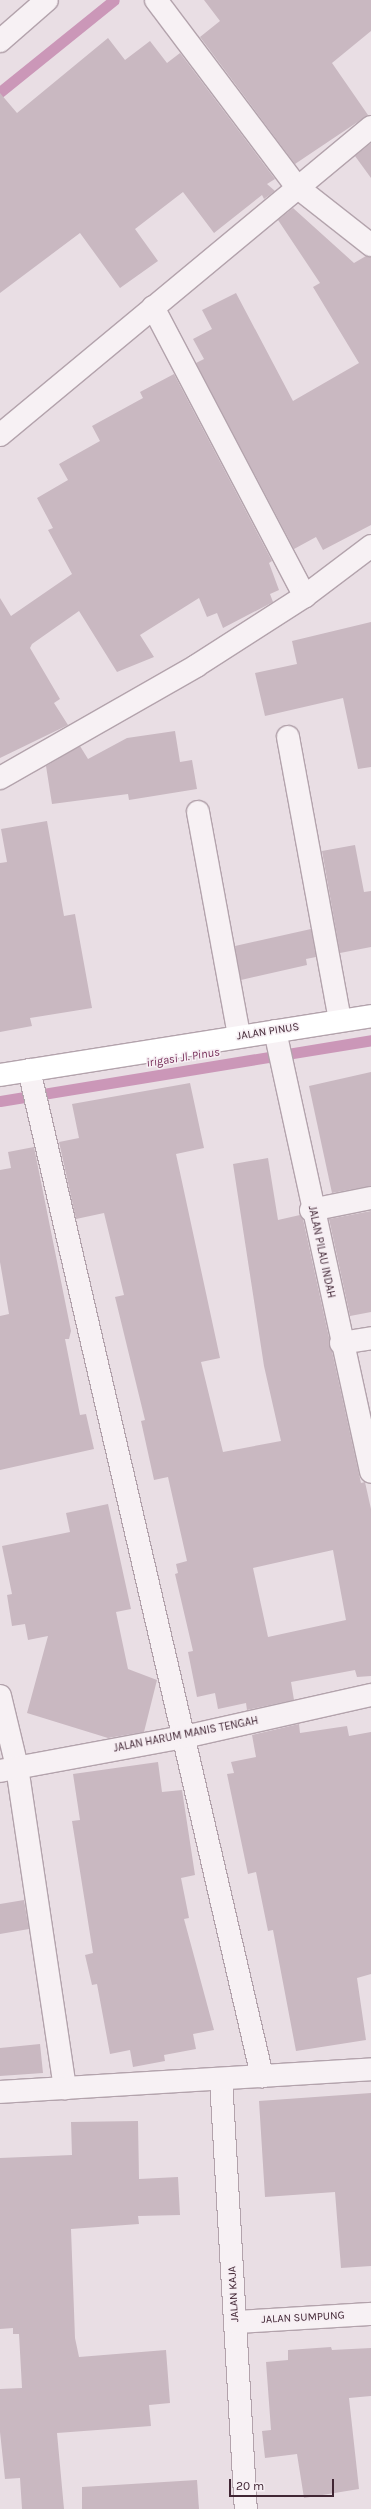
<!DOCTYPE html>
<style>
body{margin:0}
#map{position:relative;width:371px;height:2509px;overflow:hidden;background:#e9dee4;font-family:Karla,sans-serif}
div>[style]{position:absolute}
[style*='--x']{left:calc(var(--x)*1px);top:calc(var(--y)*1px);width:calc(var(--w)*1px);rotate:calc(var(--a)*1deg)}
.stream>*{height:11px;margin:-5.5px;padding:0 5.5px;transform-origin:5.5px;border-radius:5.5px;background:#cb97b8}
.building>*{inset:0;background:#c9b8c1}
.roads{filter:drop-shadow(1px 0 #b3a3ac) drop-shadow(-1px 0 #b3a3ac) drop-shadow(0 1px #b3a3ac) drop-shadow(0 -1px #b3a3ac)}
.street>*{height:22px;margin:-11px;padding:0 11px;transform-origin:11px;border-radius:11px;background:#f7f1f4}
.secondary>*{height:22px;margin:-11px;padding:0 11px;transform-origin:11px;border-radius:11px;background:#fff}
span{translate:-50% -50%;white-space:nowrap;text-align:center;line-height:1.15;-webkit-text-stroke:3px #f6eef3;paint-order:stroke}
.street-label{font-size:11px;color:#412634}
.water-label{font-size:12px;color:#772e59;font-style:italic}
.scale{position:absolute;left:229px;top:2479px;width:105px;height:18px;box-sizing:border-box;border:2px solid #412634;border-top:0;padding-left:5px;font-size:12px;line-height:14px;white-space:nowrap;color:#412634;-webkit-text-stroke:3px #f6eef3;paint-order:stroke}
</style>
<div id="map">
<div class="stream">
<i style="--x:0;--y:92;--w:146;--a:-38.9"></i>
<i style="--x:0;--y:1101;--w:376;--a:-9.3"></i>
</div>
<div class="building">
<i style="clip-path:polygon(204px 0,371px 0,371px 31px,332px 63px,368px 115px,295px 164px,200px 37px,220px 21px)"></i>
<i style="clip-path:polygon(108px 38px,125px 60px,150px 41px,167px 63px,180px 53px,275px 179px,267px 184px,275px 191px,264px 199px,262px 195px,214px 233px,183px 192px,135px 229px,158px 261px,120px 288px,80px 233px,0 293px,0 93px,17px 113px)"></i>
<i style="clip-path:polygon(371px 143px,371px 178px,355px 156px)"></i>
<i style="clip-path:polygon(293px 208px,354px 263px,366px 256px,371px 257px,371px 525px,323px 550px,316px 537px,294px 549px,196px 363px,204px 359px,193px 339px,212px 329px,202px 310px,236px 293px,293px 401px,359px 363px,313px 287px,320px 283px,278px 220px)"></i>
<i style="clip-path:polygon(174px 374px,272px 561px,269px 563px,279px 590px,270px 594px,273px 602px,223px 628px,217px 613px,207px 617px,199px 598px,140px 635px,154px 657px,117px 672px,79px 611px,32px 644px,30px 648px,60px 699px,54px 703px,68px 725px,0 758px,0 598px,11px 616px,72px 574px,48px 530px,53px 528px,37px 498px,68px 480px,59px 464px,100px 441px,92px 426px,143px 398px,140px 392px)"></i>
<i style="clip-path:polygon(371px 622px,371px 767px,358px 769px,343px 698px,265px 716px,255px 673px,297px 664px,292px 641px)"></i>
<i style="clip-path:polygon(175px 731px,180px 762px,192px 760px,197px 789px,129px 800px,128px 794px,52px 804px,46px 766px,80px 746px,88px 759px,127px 738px)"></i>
<i style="clip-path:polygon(47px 821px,64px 916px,75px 914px,92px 1008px,30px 1018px,32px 1026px,0 1032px,0 863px,7px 862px,1px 829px)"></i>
<i style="clip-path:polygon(355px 845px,364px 892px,371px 891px,371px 947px,340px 953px,322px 851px)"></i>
<i style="clip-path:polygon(311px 929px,316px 957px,306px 959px,307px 965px,241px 980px,235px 946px)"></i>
<i style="clip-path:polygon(371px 1072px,371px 1186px,332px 1193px,309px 1086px)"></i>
<i style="clip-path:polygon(evenodd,190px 1083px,204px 1148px,176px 1154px,220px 1358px,201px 1362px,223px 1452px,281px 1441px,264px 1366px,233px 1164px,268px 1158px,278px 1220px,300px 1215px,303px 1219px,361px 1483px,365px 1482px,371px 1509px,371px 1676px,357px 1677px,355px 1670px,291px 1682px,294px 1700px,247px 1710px,246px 1703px,218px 1709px,215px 1693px,197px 1697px,188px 1652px,193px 1651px,175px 1574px,178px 1573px,176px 1564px,187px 1561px,168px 1477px,154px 1480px,141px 1421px,145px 1420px,115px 1297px,124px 1295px,104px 1213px,76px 1219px,59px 1142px,79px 1138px,72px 1104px,190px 1083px,333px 1550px,346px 1620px,268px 1637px,253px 1568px,333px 1550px)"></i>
<i style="clip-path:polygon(34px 1147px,71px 1331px,69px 1339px,65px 1339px,80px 1415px,86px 1414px,94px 1449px,0 1470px,0 1316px,9px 1314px,0 1262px,0 1170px,11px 1168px,8px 1152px)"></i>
<i style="clip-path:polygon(371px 1211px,371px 1312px,350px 1316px,329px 1219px)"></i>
<i style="clip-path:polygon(108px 1504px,131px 1609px,116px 1612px,128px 1669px,157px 1680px,144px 1732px,108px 1738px,27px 1713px,48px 1636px,28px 1640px,25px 1624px,12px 1626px,7px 1595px,12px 1594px,2px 1546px,70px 1532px,66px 1513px)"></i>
<i style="clip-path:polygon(299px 1724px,300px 1733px,347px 1726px,349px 1736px,371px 1732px,371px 1974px,357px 1978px,366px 2040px,296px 2051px,273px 1930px,268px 1931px,256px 1872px,248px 1874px,227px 1774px,234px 1773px,231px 1762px,256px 1757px,252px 1735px)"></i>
<i style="clip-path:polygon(158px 1762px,162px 1792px,182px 1790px,195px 1875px,181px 1878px,189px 1918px,184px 1919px,214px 2030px,193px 2034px,196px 2049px,164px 2055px,165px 2061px,133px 2067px,130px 2050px,110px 2054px,97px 1984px,92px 1985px,85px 1955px,93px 1953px,72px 1821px,80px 1820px,73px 1774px)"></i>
<i style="clip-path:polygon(24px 1900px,29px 1929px,0 1934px,0 1904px)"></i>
<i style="clip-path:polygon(40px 2044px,43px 2073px,0 2076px,0 2048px)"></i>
<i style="clip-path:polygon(371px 2093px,371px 2266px,341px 2268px,335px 2192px,265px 2197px,259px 2101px)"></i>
<i style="clip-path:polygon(138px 2121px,139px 2179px,178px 2177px,180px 2215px,138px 2216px,139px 2224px,71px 2229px,75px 2338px,79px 2357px,166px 2350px,170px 2403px,149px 2405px,151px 2426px,57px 2433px,64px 2509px,22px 2509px,20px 2478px,5px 2479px,0 2432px,0 2389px,22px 2388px,19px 2334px,13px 2334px,13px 2328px,0 2329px,0 2158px,72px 2155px,71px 2122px)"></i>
<i style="clip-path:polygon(331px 2347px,332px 2350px,371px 2348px,371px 2396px,349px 2398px,359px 2489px,304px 2498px,297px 2454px,265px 2458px,262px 2431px,271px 2430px,266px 2362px,288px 2360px,288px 2350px)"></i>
<i style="clip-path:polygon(197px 2480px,199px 2509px,82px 2509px,82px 2487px)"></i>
</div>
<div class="roads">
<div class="street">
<i style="--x:156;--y:0;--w:234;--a:53"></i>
<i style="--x:297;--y:187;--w:94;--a:38.1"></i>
<i style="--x:0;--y:41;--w:62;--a:-41.1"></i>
<i style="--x:153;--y:307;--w:327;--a:62.3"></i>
<i style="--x:0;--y:435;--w:482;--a:-39.7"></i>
<i style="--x:288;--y:737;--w:288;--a:79.6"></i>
<i style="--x:0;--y:778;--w:226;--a:-29.7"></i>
<i style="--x:196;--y:666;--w:130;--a:-32.7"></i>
<i style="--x:305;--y:596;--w:83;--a:-37.1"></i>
<i style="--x:198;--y:812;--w:228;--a:79.6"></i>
<i style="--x:275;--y:1031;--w:451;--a:77.7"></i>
<i style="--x:29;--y:1070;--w:1033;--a:76.96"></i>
<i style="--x:311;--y:1210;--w:61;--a:-11.3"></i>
<i style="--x:341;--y:1343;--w:30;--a:-9"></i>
<i style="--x:0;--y:1696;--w:73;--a:76.5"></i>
<i style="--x:17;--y:1767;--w:325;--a:81.5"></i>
<i style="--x:0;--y:1771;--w:187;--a:-10.5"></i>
<i style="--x:184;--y:1737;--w:192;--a:-12.7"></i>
<i style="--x:221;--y:2079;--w:431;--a:86.7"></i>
<i style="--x:0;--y:2092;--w:372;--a:-3.5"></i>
<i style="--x:236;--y:2322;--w:135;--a:-3.4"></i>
</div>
<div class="secondary">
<i style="--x:0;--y:1075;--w:376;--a:-9"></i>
</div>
</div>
<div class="street-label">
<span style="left:268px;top:1032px;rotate:-9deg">JALAN PINUS</span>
<span style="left:321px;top:1252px;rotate:78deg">JALAN PILAU INDAH</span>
<span style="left:186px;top:1735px;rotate:-11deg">JALAN HARUM MANIS TENGAH</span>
<span style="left:234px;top:2294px;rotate:-93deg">JALAN KAJA</span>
<span style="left:303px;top:2318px;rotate:-3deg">JALAN SUMPUNG</span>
</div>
<div class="water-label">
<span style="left:183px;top:1058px;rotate:-9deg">irigasi Jl. Pinus</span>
</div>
<div class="scale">20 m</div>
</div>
